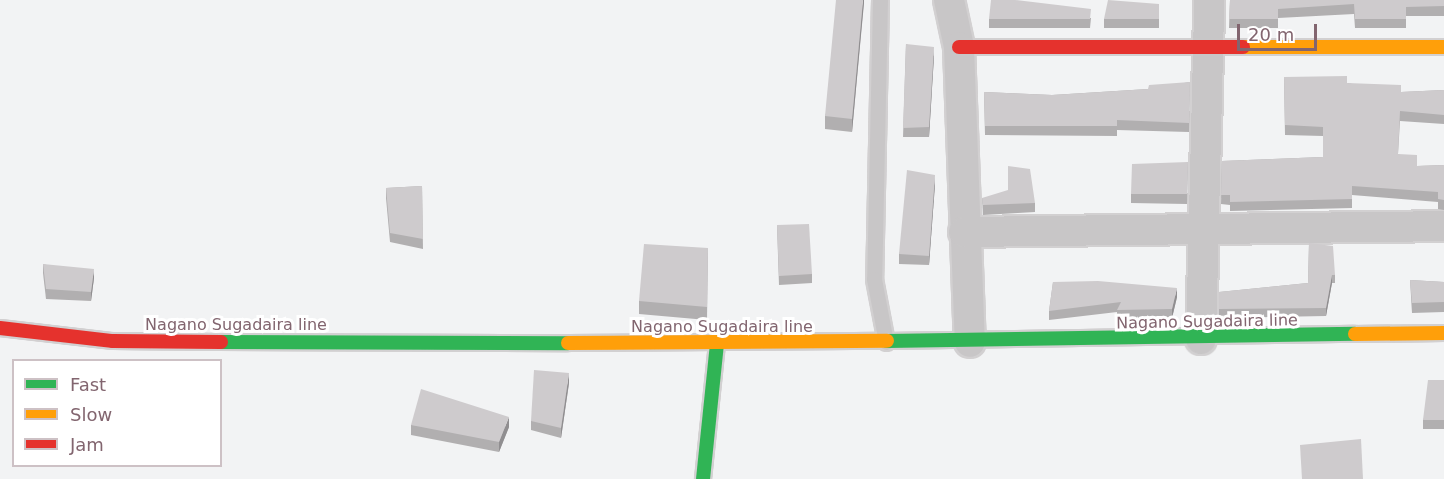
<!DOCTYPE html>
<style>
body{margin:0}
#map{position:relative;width:1444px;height:479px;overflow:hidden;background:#f2f3f4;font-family:"DejaVu Sans",sans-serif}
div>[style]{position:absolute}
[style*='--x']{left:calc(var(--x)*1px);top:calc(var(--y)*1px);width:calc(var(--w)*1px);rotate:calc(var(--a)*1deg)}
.roads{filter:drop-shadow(2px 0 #d2d0d1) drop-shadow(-2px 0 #d2d0d1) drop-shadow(0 2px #d2d0d1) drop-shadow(0 -2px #d2d0d1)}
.lane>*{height:15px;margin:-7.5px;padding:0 7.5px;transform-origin:7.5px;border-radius:7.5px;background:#c8c6c7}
.street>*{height:30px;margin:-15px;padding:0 15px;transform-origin:15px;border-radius:15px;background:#c8c6c7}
.fast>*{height:14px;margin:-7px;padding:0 7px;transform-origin:7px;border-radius:7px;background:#30b455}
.slow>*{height:14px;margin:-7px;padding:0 7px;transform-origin:7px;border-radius:7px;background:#ff9f0a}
.jam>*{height:14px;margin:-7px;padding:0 7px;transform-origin:7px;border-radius:7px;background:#e5322d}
.wall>*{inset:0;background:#b1afb0}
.shaded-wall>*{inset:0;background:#908e90}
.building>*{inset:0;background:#cecbcd}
span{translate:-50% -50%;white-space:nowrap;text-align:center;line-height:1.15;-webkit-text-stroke:6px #fff;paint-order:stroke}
.street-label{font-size:16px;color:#82656f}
.legend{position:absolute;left:12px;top:359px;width:210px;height:108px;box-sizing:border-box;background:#fff;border:2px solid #cdc1c5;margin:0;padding:8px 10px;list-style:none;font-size:18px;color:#82656f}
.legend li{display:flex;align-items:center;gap:12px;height:30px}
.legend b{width:30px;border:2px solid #cdc1c5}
.scale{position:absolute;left:1237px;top:24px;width:80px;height:27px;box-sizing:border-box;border:3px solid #82656f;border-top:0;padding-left:8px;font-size:18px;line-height:21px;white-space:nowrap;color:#82656f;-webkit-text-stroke:4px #fff;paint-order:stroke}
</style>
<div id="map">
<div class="roads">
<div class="lane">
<i style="--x:880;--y:0;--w:279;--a:91.2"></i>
<i style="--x:874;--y:279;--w:64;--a:79.2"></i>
</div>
<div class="street">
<i style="--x:949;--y:0;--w:48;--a:78"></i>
<i style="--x:959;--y:47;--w:295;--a:87.9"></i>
<i style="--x:964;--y:232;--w:480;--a:-0.7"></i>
<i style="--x:1201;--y:339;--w:339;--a:-88.6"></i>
</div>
<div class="fast">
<i style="--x:887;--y:341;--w:468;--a:-0.9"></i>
<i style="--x:221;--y:342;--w:347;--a:0.2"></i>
<i style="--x:703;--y:479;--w:136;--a:-84.1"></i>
</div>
<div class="slow">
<i style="--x:1243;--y:47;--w:201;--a:0"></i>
<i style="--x:1355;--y:334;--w:89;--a:-0.6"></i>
<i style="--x:568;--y:343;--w:319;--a:-0.4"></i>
</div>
<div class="jam">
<i style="--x:959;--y:47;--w:284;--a:0"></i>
<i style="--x:0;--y:328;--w:114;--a:6.6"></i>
<i style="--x:113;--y:341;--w:108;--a:0.5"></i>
</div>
</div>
<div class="wall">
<i style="clip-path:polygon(864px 0,852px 132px,825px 129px,825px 116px)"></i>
<i style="clip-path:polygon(1230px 0,1444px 0,1444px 16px,1406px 16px,1406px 28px,1355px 28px,1354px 14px,1278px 18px,1278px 28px,1229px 28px)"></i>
<i style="clip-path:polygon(1159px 4px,1159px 28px,1104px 28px,1104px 19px)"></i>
<i style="clip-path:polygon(1091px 18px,1090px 28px,989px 28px,989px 19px)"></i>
<i style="clip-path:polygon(906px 44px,934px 56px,929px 137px,903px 137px)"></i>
<i style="clip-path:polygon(1284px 77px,1347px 83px,1401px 92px,1444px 90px,1444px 124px,1400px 121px,1398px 154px,1417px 166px,1444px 165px,1444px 210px,1438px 209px,1438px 202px,1352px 195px,1352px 208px,1230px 211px,1230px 205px,1221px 204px,1222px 161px,1323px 157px,1323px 136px,1285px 135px)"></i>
<i style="clip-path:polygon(1190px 82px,1189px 132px,1117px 130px,1117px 136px,985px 135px,984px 92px,1052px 95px,1148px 89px)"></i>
<i style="clip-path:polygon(1188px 162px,1187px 204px,1131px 203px,1131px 194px)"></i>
<i style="clip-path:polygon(935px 184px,929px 265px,899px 264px,899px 254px)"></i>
<i style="clip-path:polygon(422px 186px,423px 249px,390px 242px,386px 198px,386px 188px)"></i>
<i style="clip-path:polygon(982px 198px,1035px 203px,1035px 212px,983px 215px)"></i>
<i style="clip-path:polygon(777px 225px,812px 274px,812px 283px,779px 285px)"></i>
<i style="clip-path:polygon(1309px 243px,1335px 275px,1335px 283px,1332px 283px,1326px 316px,1219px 318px,1219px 292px,1308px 283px)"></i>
<i style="clip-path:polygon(708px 248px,707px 320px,639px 314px,639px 301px)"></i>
<i style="clip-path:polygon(43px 264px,94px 278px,91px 301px,46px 299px,43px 273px)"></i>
<i style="clip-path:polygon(1410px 280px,1444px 282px,1444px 312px,1412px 313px)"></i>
<i style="clip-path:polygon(1053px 282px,1177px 297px,1172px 318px,1117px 319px,1117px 312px,1049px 320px,1049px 311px)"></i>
<i style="clip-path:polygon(1444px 380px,1444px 429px,1423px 429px,1423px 420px)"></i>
<i style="clip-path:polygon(569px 383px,561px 438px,531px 430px,531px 421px)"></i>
<i style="clip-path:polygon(411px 425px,509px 427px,499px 452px,411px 435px)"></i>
</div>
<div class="shaded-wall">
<i style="clip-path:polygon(863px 0,864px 0,864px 3px,852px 132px,852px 119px)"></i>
<i style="clip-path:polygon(934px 47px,934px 56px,929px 137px,929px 127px)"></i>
<i style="clip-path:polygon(935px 175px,935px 184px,929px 265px,929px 256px)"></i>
<i style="clip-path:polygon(94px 269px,94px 278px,91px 301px,91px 292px)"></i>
<i style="clip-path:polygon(1332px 275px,1332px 283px,1326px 316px,1326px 308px)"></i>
<i style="clip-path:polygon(1177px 288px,1177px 297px,1172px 318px,1172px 309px)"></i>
<i style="clip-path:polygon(569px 373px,569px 383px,561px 438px,561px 428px)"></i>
<i style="clip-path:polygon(509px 417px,509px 427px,499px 452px,499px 442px)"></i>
</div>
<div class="building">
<i style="clip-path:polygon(836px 0,863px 0,852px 119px,825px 116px)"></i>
<i style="clip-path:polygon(991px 0,1015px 0,1091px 9px,1090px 19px,989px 19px)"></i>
<i style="clip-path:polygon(1108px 0,1159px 4px,1159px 19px,1104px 19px)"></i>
<i style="clip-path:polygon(1230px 0,1444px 0,1444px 6px,1406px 7px,1406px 19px,1355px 19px,1354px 4px,1278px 9px,1278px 19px,1229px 19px)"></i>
<i style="clip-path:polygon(906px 44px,934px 47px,929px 127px,903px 128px)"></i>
<i style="clip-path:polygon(1347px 76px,1347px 83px,1401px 85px,1401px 92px,1444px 90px,1444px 115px,1400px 111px,1398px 154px,1417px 155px,1417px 166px,1444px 165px,1444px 200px,1438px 199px,1438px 192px,1352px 186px,1352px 199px,1230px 202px,1230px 195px,1221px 195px,1222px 161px,1323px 157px,1323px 127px,1285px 125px,1284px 77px)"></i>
<i style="clip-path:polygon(1190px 82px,1189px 123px,1117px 120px,1117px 126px,985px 126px,984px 92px,1052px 95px,1148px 89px,1149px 85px)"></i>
<i style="clip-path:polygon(1188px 162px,1187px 194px,1131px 194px,1132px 164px)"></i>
<i style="clip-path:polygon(1008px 166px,1030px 169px,1035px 203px,983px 205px,982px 198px,1008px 190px)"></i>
<i style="clip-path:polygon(907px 170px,935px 175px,929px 256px,899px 254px)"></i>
<i style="clip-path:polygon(422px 186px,423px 239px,390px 233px,386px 188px)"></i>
<i style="clip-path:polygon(809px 224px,812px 274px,779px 276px,777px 225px)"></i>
<i style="clip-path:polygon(1309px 243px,1333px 246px,1335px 275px,1332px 275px,1326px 308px,1219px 309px,1219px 292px,1308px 283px)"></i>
<i style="clip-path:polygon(644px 244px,708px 248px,707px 307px,639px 301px)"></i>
<i style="clip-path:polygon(43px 264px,94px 269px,91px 292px,46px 289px)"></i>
<i style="clip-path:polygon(1410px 280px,1444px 282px,1444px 302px,1412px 303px)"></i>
<i style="clip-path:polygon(1098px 281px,1177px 288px,1172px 309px,1117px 310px,1121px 302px,1049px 311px,1053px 282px)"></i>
<i style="clip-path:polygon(534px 370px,569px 373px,561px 428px,531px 421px)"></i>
<i style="clip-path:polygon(1428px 380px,1444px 380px,1444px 420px,1423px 420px)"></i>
<i style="clip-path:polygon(421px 389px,509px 417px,499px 442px,411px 425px)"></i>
<i style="clip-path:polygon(1361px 439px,1363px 479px,1302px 479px,1300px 445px)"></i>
</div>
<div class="street-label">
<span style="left:1207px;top:322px;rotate:-1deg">Nagano Sugadaira line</span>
<span style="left:236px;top:325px">Nagano Sugadaira line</span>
<span style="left:722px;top:327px">Nagano Sugadaira line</span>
</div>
<ul class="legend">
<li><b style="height:8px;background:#30b455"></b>Fast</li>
<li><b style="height:8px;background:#ff9f0a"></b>Slow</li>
<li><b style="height:8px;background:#e5322d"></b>Jam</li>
</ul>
<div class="scale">20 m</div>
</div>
